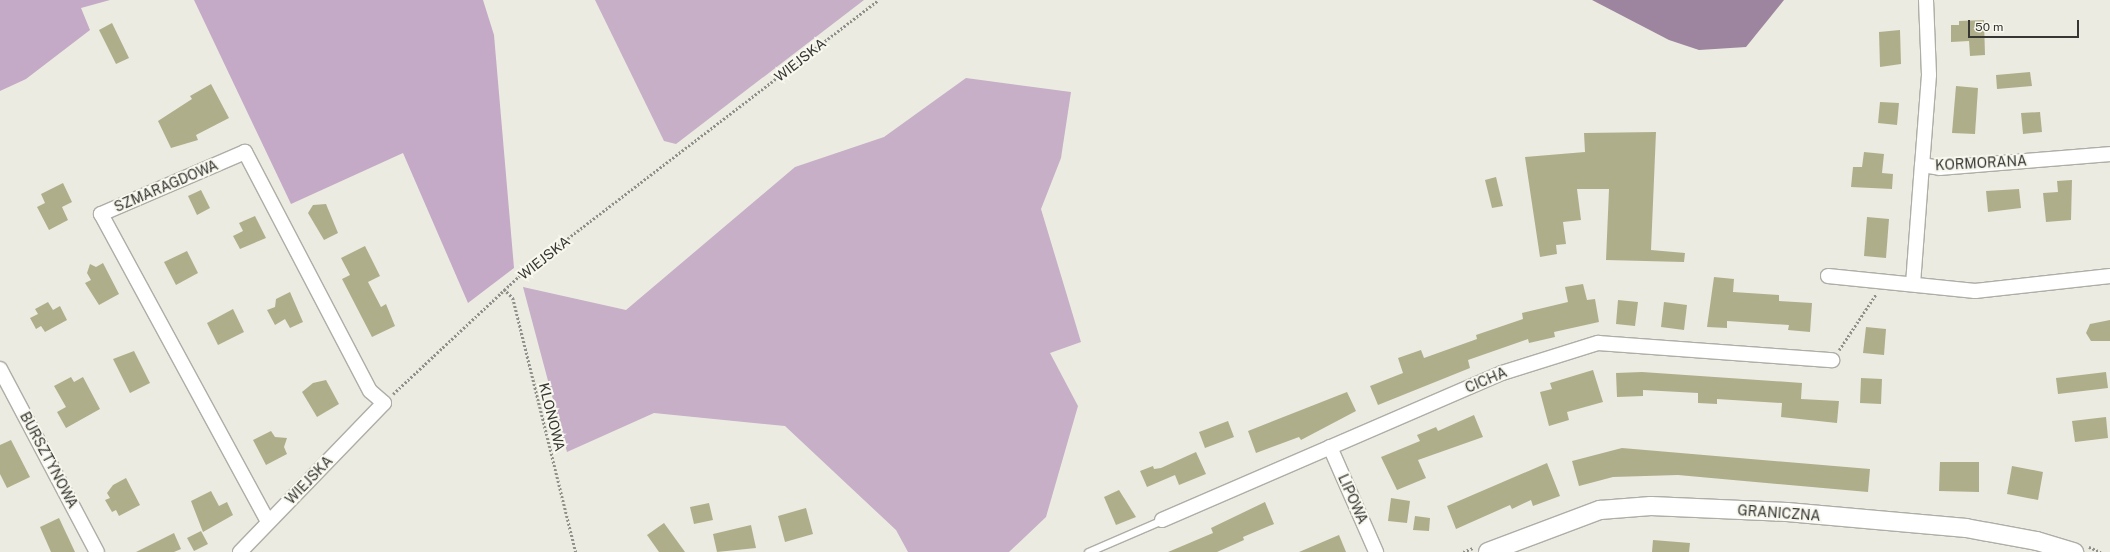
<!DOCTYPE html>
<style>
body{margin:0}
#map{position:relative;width:2110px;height:552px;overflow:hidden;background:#ebebe2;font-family:"Public Sans",sans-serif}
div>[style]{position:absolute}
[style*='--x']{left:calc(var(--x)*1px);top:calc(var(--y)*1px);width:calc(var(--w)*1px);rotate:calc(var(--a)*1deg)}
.green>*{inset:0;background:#c6afc7}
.forest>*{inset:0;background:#c4aac6}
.water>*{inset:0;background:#9d849f}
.building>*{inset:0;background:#afae8b}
.path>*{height:2.5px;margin-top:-1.25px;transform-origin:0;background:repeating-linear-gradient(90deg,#91918b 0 2px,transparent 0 4px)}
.roads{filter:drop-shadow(1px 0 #aeaea6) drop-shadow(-1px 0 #aeaea6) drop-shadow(0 1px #aeaea6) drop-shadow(0 -1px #aeaea6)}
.service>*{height:7px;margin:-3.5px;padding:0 3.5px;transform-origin:3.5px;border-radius:3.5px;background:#fff}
.minor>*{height:14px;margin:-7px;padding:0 7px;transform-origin:7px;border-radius:7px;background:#fff}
.tertiary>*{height:18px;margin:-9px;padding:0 9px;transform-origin:9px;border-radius:9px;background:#fff}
span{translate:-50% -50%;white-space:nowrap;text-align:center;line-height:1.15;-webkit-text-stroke:4px #f8f8ef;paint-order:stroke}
.street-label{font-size:14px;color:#363633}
.scale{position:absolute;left:1968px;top:20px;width:111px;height:18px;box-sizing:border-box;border:2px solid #363633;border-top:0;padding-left:5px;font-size:12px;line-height:14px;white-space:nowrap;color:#363633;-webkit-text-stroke:3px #f8f8ef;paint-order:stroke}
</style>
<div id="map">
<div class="green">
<i style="clip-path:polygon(595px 0,864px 0,676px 144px,664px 141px)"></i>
<i style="clip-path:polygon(966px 78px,1071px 92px,1061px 158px,1041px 209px,1081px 342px,1050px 353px,1078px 406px,1046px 517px,1009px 552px,908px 552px,896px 530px,785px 426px,654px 413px,567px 452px,523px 287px,626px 310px,795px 167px,884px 137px)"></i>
</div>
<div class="forest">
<i style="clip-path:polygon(0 0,110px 0,81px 8px,90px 30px,26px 79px,0 91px)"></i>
<i style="clip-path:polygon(194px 0,483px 0,494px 35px,514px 268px,468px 303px,403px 153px,291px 204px)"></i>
</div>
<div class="water">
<i style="clip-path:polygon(1592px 0,1784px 0,1746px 47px,1699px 50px,1669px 40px)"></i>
</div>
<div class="building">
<i style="clip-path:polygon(1984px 20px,1985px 55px,1970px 56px,1969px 41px,1951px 42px,1951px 25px,1959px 25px,1959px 21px)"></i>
<i style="clip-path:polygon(112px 23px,129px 58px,116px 64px,99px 30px)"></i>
<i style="clip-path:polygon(1900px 30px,1901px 64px,1880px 67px,1879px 32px)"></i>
<i style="clip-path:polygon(2030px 72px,2032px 86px,1997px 89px,1996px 75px)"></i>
<i style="clip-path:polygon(211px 84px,229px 118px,196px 135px,198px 140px,171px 148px,158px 121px,192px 99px,190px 96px)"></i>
<i style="clip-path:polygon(1956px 86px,1978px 88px,1975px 134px,1952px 133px)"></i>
<i style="clip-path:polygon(1880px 102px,1899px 103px,1897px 125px,1878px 123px)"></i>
<i style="clip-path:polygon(2040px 112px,2042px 132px,2023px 134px,2021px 113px)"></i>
<i style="clip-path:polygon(1656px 132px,1651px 250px,1685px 253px,1684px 262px,1606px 260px,1609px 189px,1577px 189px,1581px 220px,1563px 222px,1566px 244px,1556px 245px,1557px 254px,1540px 257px,1525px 157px,1585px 152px,1584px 133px)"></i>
<i style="clip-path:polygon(1864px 152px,1884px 154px,1882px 173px,1893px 174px,1892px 189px,1851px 187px,1853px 167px,1862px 167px)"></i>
<i style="clip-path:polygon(1496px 177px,1503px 206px,1492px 208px,1485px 180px)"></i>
<i style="clip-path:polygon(2072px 180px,2071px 220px,2046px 222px,2043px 193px,2058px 192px,2057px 181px)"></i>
<i style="clip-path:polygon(63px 183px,72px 202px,62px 207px,68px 220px,49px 230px,37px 207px,45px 203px,41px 194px)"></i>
<i style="clip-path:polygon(2019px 189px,2021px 208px,1988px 212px,1986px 191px)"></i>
<i style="clip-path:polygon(201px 190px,210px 208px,197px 215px,188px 196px)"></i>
<i style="clip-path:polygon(326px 204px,338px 233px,324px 240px,308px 213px,313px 205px)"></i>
<i style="clip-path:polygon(255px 216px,266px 238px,240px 249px,233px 236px,243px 231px,239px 223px)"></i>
<i style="clip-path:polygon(1867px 217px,1889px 219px,1886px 258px,1864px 256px)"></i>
<i style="clip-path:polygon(365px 246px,380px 276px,368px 282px,381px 307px,386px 304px,395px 326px,372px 337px,342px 279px,350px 275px,341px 258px)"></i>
<i style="clip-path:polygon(187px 251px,198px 273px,176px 285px,164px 262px)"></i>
<i style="clip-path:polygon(103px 263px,119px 294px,99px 305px,85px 283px,91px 280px,87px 273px,90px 264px,96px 267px)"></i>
<i style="clip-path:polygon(1714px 277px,1734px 279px,1733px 292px,1779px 295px,1779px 301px,1812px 303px,1810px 332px,1788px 330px,1789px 325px,1727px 321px,1727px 328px,1707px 327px)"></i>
<i style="clip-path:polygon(1583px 284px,1587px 300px,1595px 299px,1599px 322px,1554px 332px,1555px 337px,1529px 343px,1528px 339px,1468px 360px,1470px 368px,1378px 405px,1370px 386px,1403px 373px,1398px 358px,1421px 350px,1424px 358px,1477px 339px,1476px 335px,1523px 319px,1522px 313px,1568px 302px,1565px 287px)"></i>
<i style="clip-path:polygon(290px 292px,303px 322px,290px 328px,285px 319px,275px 325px,267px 310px,275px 307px,276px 299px)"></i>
<i style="clip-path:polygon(1618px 300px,1638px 302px,1635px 326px,1616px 324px)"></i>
<i style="clip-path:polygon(48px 302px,53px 310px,60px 306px,67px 320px,45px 332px,41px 326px,36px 329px,30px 318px,38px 314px,35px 309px)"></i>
<i style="clip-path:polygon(1664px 302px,1687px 305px,1684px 330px,1661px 327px)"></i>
<i style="clip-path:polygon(233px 309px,244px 332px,218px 345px,207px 323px)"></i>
<i style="clip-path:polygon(2110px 320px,2110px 341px,2091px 341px,2086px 333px,2090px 324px)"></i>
<i style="clip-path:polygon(1866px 327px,1886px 329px,1884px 355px,1863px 353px)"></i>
<i style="clip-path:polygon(134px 351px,150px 383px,130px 393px,113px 359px)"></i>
<i style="clip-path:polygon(1593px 370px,1603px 402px,1567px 412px,1569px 420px,1549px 426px,1540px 392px,1552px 389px,1550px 383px)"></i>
<i style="clip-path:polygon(1642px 372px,1802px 383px,1801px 399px,1839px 401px,1837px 423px,1781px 417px,1782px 403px,1717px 399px,1717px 404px,1698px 403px,1698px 393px,1643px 390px,1643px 396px,1617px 397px,1616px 373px)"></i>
<i style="clip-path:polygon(2106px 372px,2108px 388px,2058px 394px,2056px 378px)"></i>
<i style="clip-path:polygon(71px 377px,74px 382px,83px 377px,100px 409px,66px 428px,57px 412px,66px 407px,54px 386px)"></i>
<i style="clip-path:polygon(1861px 378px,1882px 379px,1881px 404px,1860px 403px)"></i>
<i style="clip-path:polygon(326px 380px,339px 404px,317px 417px,302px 392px,313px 383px)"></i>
<i style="clip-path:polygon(1347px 392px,1356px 411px,1301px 440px,1299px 437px,1256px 453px,1248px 431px)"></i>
<i style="clip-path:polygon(1474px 415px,1483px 437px,1418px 460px,1426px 478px,1397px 490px,1381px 457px,1420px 441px,1417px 435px,1436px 427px,1438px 431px)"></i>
<i style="clip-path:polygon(2106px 417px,2108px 438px,2075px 442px,2072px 421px)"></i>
<i style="clip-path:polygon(1228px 421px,1234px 437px,1205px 448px,1199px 432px)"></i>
<i style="clip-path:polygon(271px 431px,275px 437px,287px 438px,284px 447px,287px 454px,266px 465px,253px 440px)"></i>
<i style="clip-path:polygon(11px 440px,30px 477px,7px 488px,0 474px,0 445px)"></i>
<i style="clip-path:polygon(1622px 448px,1870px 469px,1868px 492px,1678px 475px,1613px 477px,1579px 486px,1572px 461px)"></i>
<i style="clip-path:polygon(1196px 452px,1206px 474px,1179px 485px,1175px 475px,1147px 487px,1140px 471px,1153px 466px,1154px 469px,1161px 468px)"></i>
<i style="clip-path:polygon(1940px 462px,1979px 462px,1979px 492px,1939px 491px)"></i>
<i style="clip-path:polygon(1547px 463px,1560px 496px,1533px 506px,1531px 500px,1512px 509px,1510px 505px,1456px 529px,1447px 506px)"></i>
<i style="clip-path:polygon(2012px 466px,2043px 472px,2038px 500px,2007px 494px)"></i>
<i style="clip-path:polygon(126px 478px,140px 505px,119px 516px,116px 510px,112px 512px,105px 500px,110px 498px,107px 493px,113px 485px)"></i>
<i style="clip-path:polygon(1119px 490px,1136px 517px,1116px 525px,1104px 497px)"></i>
<i style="clip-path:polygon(211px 491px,219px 506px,227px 502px,233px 515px,203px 532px,191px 501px)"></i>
<i style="clip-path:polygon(1391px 498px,1410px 501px,1407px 523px,1388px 521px)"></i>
<i style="clip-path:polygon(1265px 502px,1274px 524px,1243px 537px,1244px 540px,1217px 552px,1168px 552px,1213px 533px,1211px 528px)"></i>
<i style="clip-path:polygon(709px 503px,713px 520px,694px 524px,690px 507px)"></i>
<i style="clip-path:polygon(806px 508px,813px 534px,785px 542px,778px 516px)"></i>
<i style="clip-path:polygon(1415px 516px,1430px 518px,1429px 531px,1413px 530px)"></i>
<i style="clip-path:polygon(59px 518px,75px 552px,51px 552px,40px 527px)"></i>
<i style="clip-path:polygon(664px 523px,685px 552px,659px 552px,647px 535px)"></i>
<i style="clip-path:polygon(751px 525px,756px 548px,717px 552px,713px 534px)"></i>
<i style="clip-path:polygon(201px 531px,208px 544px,194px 551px,187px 538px)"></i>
<i style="clip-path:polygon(174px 533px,181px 549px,174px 552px,136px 552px)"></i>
<i style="clip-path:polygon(1339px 535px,1346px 552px,1299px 552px)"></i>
<i style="clip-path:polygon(1653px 540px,1690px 543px,1689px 552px,1652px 552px)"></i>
</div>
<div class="path">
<i style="--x:504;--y:289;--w:13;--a:45"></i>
<i style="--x:513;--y:298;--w:262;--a:76.1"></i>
<i style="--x:1839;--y:350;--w:67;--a:-56.5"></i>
<i style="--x:393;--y:394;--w:174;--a:-43.1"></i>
<i style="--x:520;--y:275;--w:452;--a:-37.5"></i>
<i style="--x:2089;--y:547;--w:13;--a:23"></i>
<i style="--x:1463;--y:552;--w:11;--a:-22"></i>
</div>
<div class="roads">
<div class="service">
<i style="--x:1088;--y:552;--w:81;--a:-23.4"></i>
</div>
<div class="minor">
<i style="--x:1926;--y:0;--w:75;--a:87.7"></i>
<i style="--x:1929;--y:75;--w:90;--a:94.4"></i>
<i style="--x:1922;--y:165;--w:18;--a:9"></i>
<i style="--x:1940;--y:168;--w:171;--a:-4.7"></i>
<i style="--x:1828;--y:276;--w:148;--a:5.8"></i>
<i style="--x:1975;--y:291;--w:136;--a:-6.3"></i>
<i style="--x:1913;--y:284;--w:119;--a:-85.7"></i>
<i style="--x:0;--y:369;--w:207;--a:62.1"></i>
<i style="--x:1330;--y:447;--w:115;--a:66.3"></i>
<i style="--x:1162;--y:520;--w:370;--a:-23.4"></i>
<i style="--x:1502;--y:373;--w:101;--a:-17.4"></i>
<i style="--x:1598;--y:343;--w:235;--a:4.2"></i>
<i style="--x:240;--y:552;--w:207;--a:-46"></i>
<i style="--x:384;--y:403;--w:18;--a:-139"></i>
<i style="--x:370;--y:391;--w:270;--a:-117.6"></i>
<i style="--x:245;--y:152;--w:157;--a:156.7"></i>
<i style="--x:101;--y:214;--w:350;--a:61.5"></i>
</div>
<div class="tertiary">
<i style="--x:1488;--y:552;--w:120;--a:-20.6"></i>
<i style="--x:1600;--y:510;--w:51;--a:-4.5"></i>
<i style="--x:1651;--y:506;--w:136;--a:2.5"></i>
<i style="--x:1787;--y:512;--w:180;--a:5.1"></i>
<i style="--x:1966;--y:528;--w:72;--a:10.4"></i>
<i style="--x:2037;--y:541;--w:39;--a:17"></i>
</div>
</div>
<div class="street-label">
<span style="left:800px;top:60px;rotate:-38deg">WIEJSKA</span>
<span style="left:1981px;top:163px;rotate:-3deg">KORMORANA</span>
<span style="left:166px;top:186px;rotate:-23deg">SZMARAGDOWA</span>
<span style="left:544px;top:258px;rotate:-38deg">WIEJSKA</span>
<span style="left:1486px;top:380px;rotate:-23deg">CICHA</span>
<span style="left:552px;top:417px;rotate:76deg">KLONOWA</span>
<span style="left:49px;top:460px;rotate:62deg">BURSZTYNOWA</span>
<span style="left:309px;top:480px;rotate:-46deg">WIEJSKA</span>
<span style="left:1353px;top:499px;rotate:66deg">LIPOWA</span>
<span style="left:1779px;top:513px;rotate:4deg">GRANICZNA</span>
</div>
<div class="scale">50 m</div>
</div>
